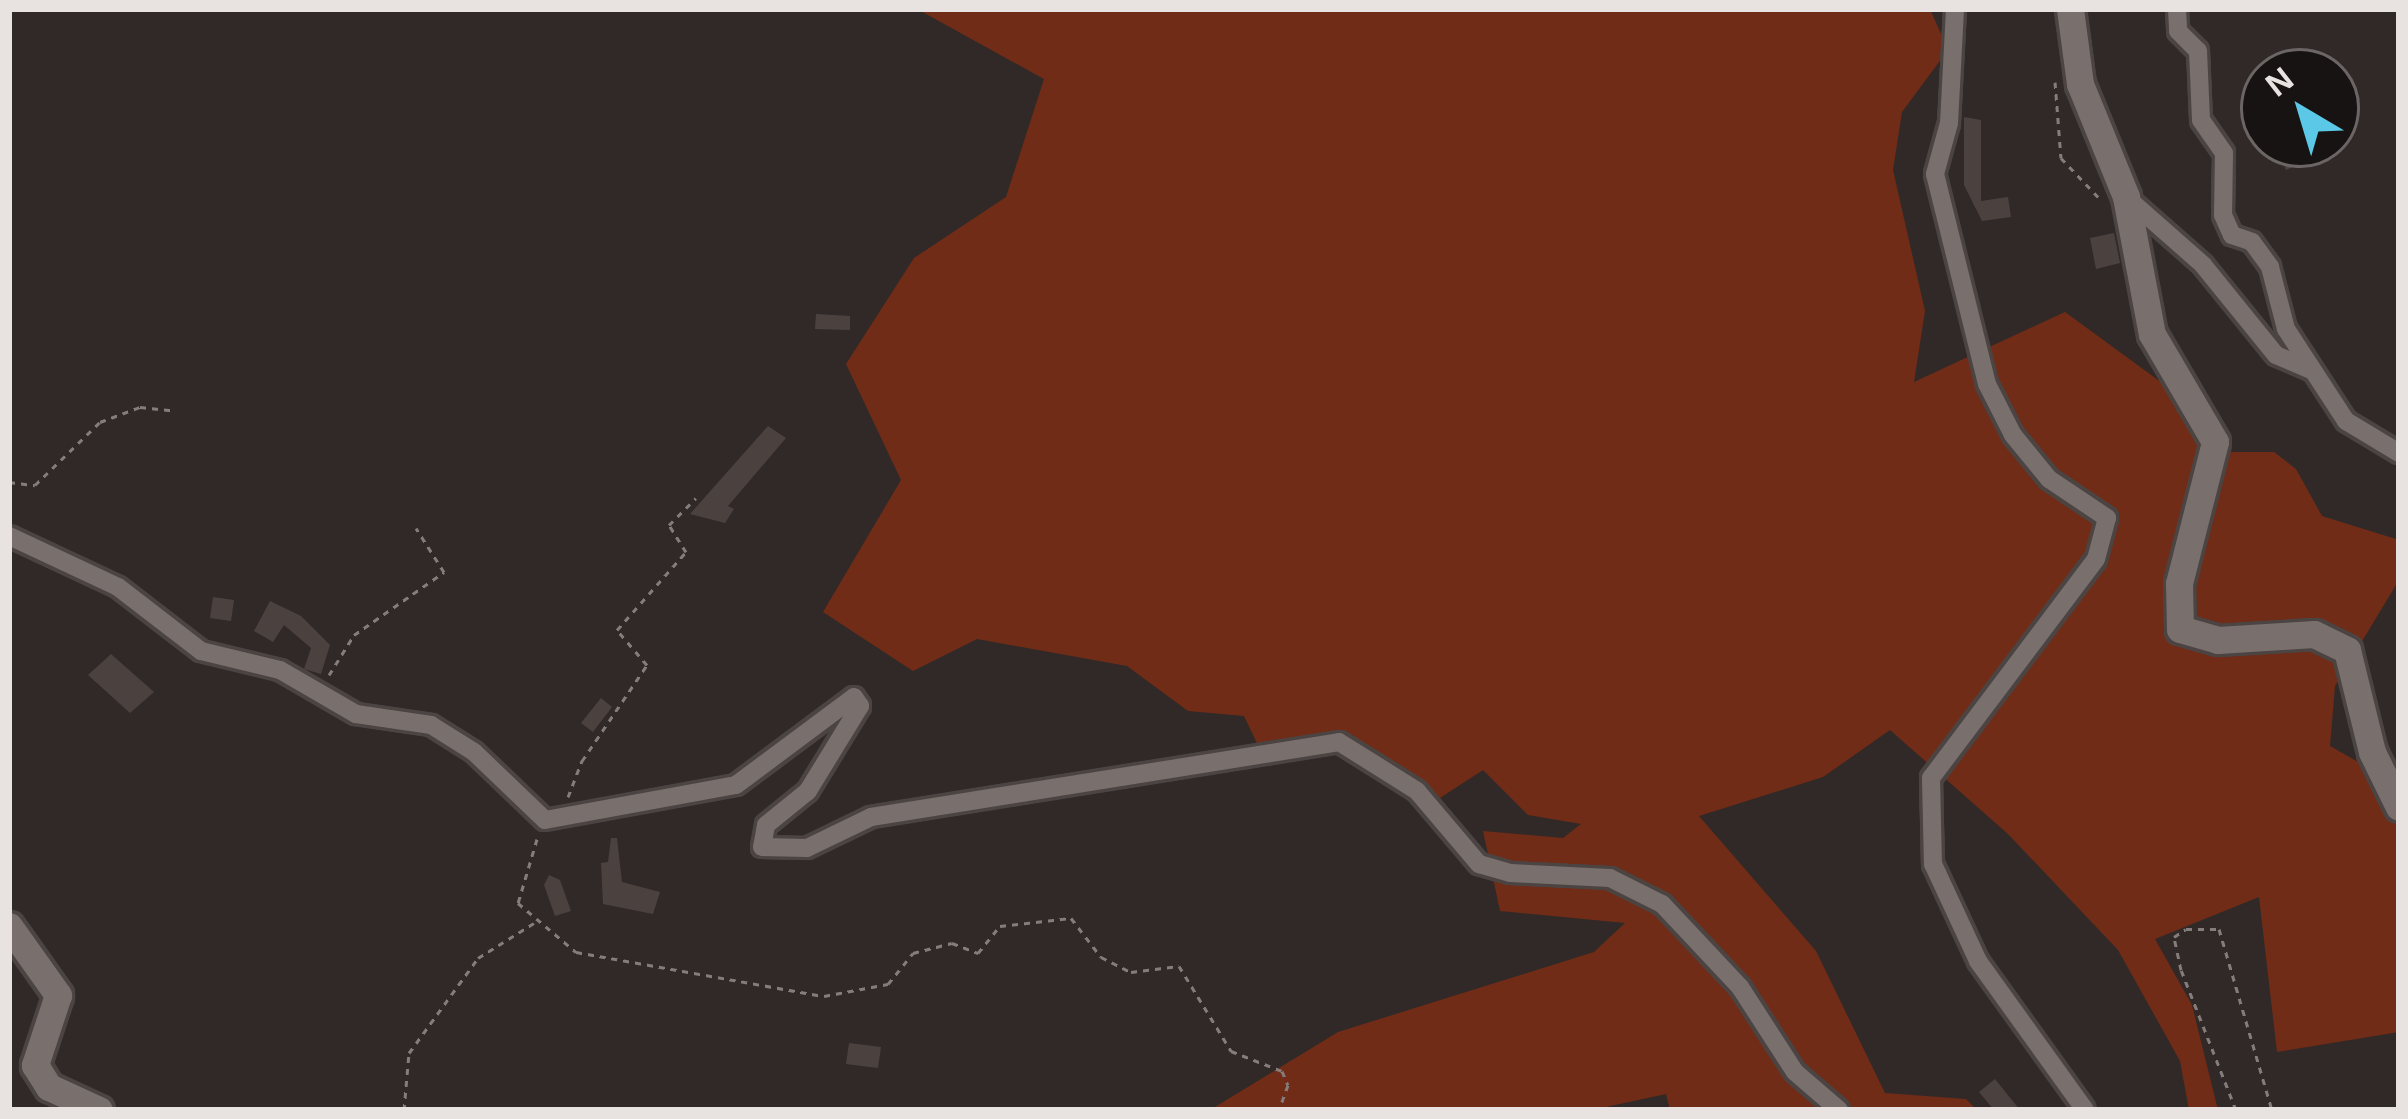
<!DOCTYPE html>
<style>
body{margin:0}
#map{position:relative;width:2408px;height:1119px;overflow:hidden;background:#312927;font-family:Arial,sans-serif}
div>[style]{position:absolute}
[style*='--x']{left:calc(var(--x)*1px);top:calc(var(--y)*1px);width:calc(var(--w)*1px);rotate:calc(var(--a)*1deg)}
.green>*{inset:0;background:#702c16}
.building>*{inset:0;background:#4b4240}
.path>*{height:3px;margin-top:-1.5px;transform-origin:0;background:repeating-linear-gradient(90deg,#847d7b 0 6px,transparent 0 12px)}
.roads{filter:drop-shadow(3px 0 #4b4442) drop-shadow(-3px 0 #4b4442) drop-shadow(0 3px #4b4442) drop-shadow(0 -3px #4b4442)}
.street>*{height:18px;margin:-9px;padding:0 9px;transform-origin:9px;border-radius:9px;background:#79706d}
.secondary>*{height:27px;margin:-13.5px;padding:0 13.5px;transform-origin:13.5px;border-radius:13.5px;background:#79706d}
span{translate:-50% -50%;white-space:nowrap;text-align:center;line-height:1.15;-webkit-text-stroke:10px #171312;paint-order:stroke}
.frame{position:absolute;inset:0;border:12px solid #e8e3e1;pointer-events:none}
.north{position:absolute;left:2240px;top:48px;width:120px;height:120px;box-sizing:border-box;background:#171312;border:3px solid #6b6665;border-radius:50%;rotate:322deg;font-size:33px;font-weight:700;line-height:48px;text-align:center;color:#e8e3e1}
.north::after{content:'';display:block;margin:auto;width:42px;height:54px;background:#5ac8e6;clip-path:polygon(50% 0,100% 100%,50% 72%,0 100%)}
</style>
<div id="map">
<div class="green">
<i style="clip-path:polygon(917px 9px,1930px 9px,1948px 50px,1902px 112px,1893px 170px,1925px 311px,1914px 382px,2065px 312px,2169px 388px,2216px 452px,2274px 452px,2296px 469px,2322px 516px,2399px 540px,2399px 580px,2335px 686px,2330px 746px,2399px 785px,2399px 1032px,2277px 1052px,2259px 897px,2155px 939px,2192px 1005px,2218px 1110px,2189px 1110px,2180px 1061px,2118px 950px,2008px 834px,1890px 730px,1823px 777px,1699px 816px,1816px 951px,1885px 1093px,1966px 1099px,1977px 1110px,1670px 1110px,1666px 1094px,1592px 1110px,1210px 1110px,1338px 1032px,1594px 952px,1625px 923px,1500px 911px,1483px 831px,1563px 838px,1581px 824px,1528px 815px,1483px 770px,1423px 809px,1389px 763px,1339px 734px,1264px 758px,1244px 716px,1188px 711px,1127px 666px,977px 639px,913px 671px,823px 612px,901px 480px,846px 364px,914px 258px,1006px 197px,1044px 79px)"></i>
</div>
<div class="building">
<i style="clip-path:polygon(1964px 117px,1981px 120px,1981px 201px,2008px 197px,2011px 217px,1982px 221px,1964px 185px)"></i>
<i style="clip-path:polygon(2275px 144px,2309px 144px,2314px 158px,2286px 170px)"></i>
<i style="clip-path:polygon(2114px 233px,2120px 263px,2096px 269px,2090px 238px)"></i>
<i style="clip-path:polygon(816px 314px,850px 316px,850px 330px,815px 329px)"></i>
<i style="clip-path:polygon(768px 426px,786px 438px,728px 506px,734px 509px,725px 523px,690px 514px)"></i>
<i style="clip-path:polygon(213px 597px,234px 600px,231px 621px,210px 618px)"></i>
<i style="clip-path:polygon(270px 601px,301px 616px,330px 645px,321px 674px,304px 669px,311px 648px,284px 625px,273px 642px,254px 631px)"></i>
<i style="clip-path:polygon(111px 654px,154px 692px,130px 713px,88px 675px)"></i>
<i style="clip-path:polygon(601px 698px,612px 707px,593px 732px,581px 723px)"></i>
<i style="clip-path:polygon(611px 838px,617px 838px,622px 882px,660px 892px,653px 914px,603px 904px,601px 863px,608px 862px)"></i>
<i style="clip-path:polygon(549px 875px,560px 880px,571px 911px,555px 916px,544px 885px)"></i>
<i style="clip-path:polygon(849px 1043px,881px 1047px,878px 1068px,846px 1064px)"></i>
<i style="clip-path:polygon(1995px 1079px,2020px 1110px,1994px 1110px,1979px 1092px)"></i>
</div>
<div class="path">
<i style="--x:2055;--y:82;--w:76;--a:85.5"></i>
<i style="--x:2061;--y:158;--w:57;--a:46.4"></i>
<i style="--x:9;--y:482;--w:26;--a:7"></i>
<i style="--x:35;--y:485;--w:91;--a:-44.1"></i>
<i style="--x:100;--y:422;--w:43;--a:-20.6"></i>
<i style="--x:140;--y:407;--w:36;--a:6"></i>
<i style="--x:329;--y:675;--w:47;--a:-58"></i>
<i style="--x:354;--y:635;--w:110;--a:-35"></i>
<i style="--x:444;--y:572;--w:52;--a:-122.5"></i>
<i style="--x:568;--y:797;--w:39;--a:-69"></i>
<i style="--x:582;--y:761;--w:116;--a:-55.9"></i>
<i style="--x:647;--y:665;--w:46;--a:-130.6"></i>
<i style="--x:617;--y:630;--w:104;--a:-48.5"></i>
<i style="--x:686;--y:552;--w:32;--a:-122"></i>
<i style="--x:669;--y:525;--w:38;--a:-45"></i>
<i style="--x:537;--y:839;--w:67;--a:106.5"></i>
<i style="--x:518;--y:903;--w:76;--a:40.2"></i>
<i style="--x:576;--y:952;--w:252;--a:10.1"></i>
<i style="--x:824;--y:996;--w:65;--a:-10.6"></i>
<i style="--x:888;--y:984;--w:40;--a:-51"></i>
<i style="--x:913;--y:953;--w:40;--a:-14.4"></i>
<i style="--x:952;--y:943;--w:28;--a:21"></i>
<i style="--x:978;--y:953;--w:35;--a:-51"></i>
<i style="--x:1000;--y:926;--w:71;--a:-6.4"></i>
<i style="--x:1071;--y:918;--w:49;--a:52.4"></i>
<i style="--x:1101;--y:957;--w:34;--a:27"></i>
<i style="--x:1131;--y:972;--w:48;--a:-7.1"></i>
<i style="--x:1179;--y:966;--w:100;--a:58.5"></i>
<i style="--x:1231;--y:1051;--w:55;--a:21.4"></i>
<i style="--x:1282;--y:1071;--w:15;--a:67"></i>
<i style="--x:1288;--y:1085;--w:27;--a:110"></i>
<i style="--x:404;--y:1110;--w:57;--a:-85"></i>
<i style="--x:409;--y:1053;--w:117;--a:-54"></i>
<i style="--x:478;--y:958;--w:66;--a:-32"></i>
<i style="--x:2236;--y:1110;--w:150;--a:-111.4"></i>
<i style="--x:2181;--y:970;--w:34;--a:-102"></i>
<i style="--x:2174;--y:937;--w:14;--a:-34"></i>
<i style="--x:2186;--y:929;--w:33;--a:0"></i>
<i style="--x:2219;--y:929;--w:189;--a:73.7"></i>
</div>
<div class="roads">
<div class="street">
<i style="--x:1955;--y:9;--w:114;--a:93"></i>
<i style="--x:1949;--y:123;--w:53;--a:105.4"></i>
<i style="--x:1935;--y:174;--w:216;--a:76.1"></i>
<i style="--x:1987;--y:384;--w:57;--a:63"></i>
<i style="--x:2013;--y:435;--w:57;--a:50.7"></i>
<i style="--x:2049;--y:479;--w:70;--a:33.9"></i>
<i style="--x:2107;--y:518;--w:42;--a:105"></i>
<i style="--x:2096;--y:559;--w:274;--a:127"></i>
<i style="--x:1931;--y:778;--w:86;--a:88.7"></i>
<i style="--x:1933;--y:864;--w:107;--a:65.1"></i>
<i style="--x:1978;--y:961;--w:183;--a:54.3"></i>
<i style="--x:2177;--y:9;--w:22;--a:87"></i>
<i style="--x:2178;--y:31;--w:28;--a:45"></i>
<i style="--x:2198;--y:51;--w:69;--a:87.5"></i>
<i style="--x:2201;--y:120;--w:40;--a:55.1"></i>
<i style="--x:2224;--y:153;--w:62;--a:90.9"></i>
<i style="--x:2223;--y:215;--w:22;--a:66"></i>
<i style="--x:2232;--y:235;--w:21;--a:19"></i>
<i style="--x:2252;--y:242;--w:31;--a:54"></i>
<i style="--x:2270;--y:267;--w:64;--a:75.5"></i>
<i style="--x:2286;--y:329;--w:110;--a:56.9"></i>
<i style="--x:2346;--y:421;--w:62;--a:31.1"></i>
<i style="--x:2126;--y:197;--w:103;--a:41.4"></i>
<i style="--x:2203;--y:265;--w:116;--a:51"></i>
<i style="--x:2276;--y:355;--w:38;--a:23"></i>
<i style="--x:9;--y:536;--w:120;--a:25.1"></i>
<i style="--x:118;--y:587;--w:105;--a:37.6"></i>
<i style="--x:201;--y:651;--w:81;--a:13.5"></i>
<i style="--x:280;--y:670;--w:88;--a:30.1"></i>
<i style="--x:356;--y:714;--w:76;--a:8.3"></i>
<i style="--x:431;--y:725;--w:51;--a:32.1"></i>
<i style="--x:474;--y:752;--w:98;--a:43.8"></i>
<i style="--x:545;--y:820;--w:194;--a:-10.4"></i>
<i style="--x:736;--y:785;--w:147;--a:-36.7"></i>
<i style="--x:854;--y:697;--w:11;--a:56"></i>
<i style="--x:860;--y:706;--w:100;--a:121.5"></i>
<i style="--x:808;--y:791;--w:54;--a:141"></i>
<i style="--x:766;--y:825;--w:22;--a:100"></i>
<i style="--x:762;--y:847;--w:45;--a:1.3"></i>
<i style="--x:807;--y:848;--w:71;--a:-25.8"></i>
<i style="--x:871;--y:817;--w:474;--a:-9.1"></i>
<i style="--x:1339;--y:742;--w:92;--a:32.1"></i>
<i style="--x:1417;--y:791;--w:96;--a:49.7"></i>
<i style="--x:1479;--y:864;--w:32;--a:16"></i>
<i style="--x:1510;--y:873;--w:100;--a:2.9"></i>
<i style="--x:1610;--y:878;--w:58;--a:26.6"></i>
<i style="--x:1662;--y:904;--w:114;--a:46.8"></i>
<i style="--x:1740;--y:987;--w:101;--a:57.1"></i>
<i style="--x:1795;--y:1072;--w:58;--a:40.8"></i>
</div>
<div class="secondary">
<i style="--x:2070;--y:9;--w:76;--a:82.4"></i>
<i style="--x:2080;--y:84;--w:122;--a:67.8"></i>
<i style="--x:2126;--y:197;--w:139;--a:79.3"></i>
<i style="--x:2152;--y:334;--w:125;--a:59.7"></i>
<i style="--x:2215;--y:442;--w:146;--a:104.3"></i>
<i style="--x:2179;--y:583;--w:46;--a:88.8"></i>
<i style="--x:2180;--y:629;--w:40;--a:16"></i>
<i style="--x:2218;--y:640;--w:96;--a:-3.6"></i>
<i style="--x:2314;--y:634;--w:37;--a:26"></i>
<i style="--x:2347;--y:650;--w:105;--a:76.2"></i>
<i style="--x:2372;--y:752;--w:61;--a:63.9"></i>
<i style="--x:9;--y:926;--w:85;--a:54.6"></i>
<i style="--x:58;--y:995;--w:74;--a:108.2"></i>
<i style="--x:35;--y:1065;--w:26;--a:58"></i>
<i style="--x:49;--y:1087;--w:55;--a:24.7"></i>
</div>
</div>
<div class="frame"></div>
<div class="north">N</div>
</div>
